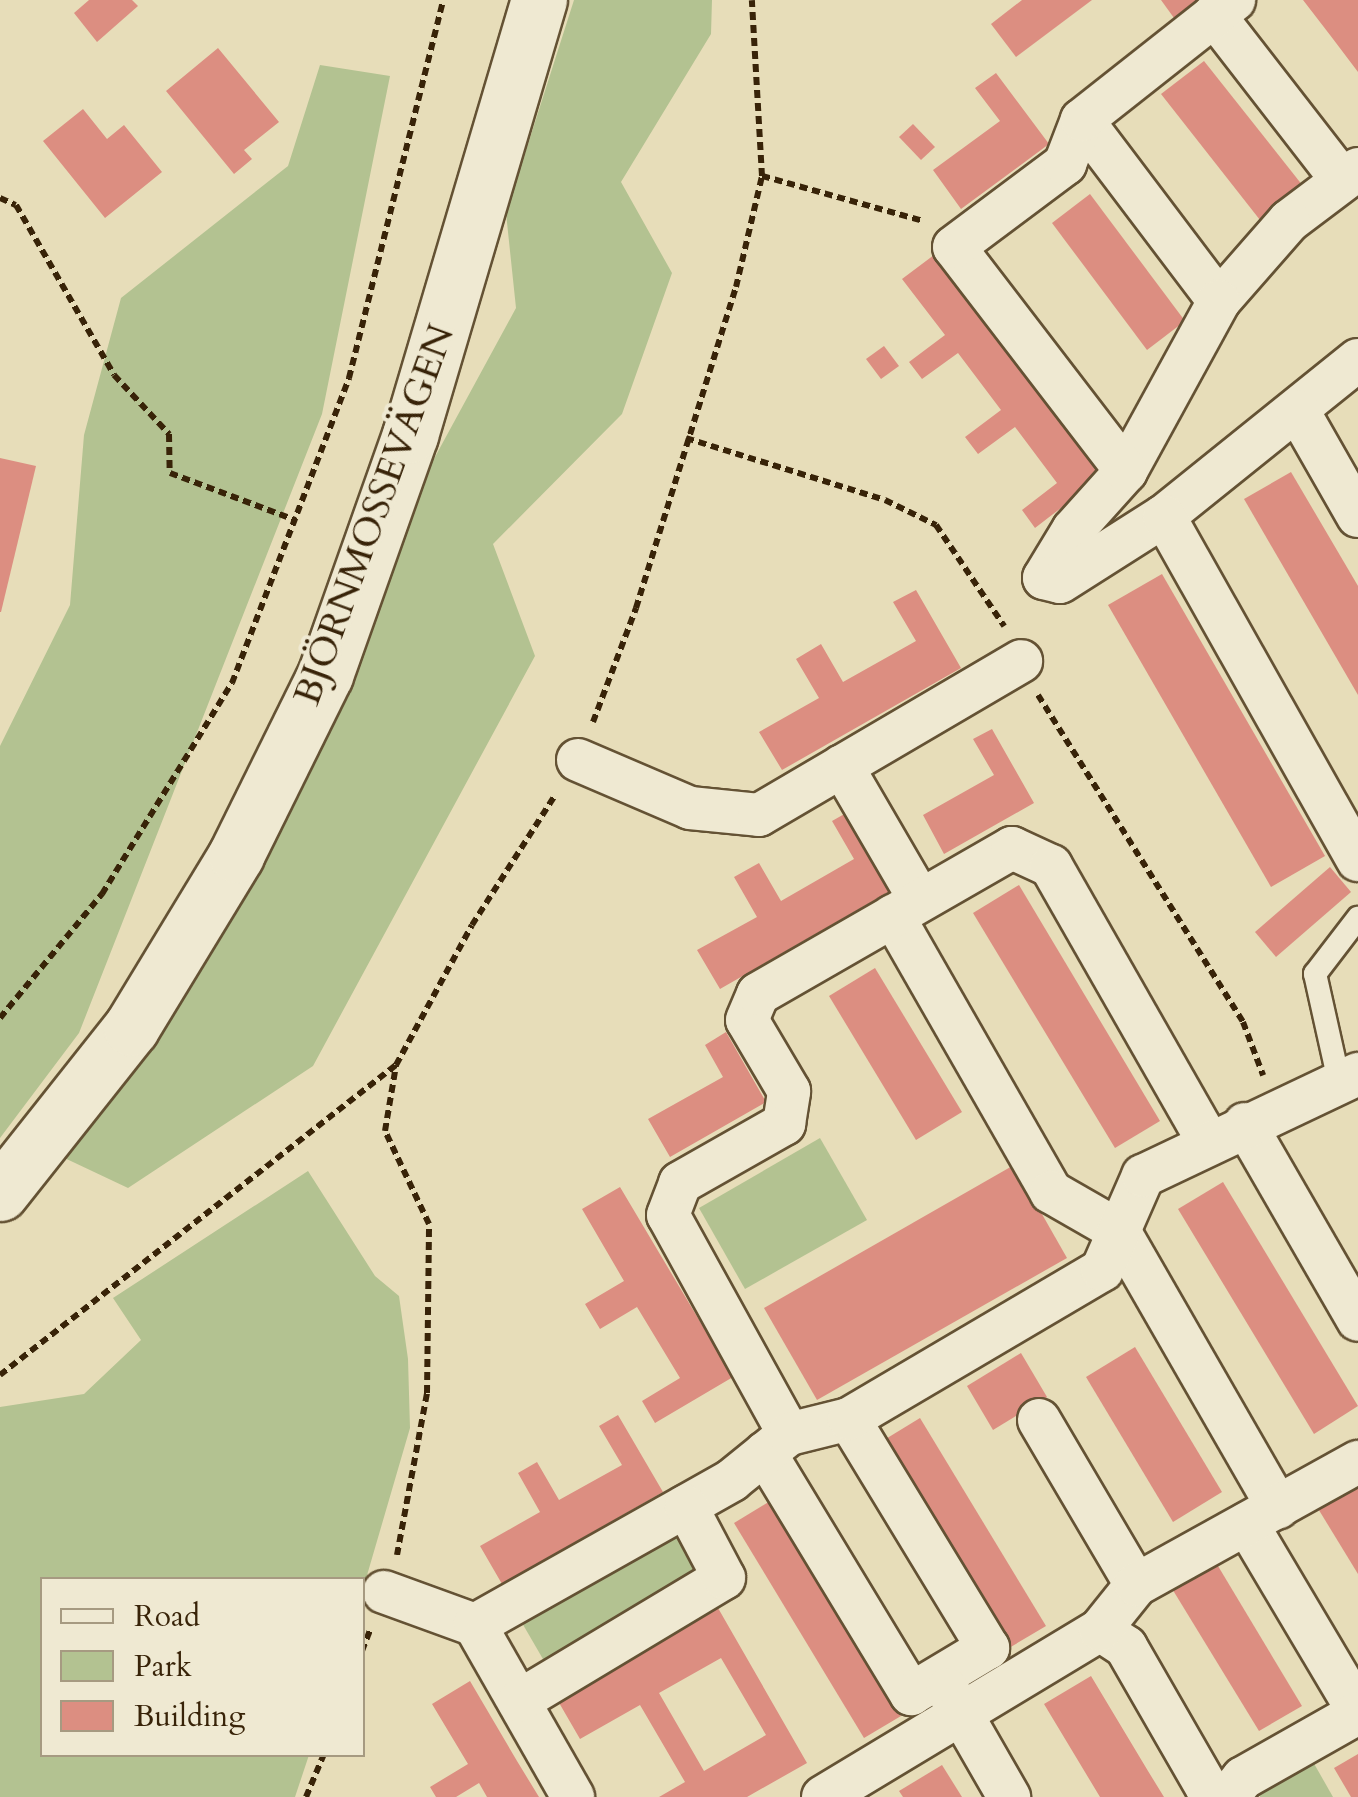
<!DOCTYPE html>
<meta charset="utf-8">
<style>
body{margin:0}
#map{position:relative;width:1358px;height:1797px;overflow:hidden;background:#e7ddb9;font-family:Cardo,serif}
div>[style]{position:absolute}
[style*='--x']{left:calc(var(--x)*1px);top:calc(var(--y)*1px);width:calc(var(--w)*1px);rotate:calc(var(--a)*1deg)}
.green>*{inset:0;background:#b3c291}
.building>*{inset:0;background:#dc8e81}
.path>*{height:6px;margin-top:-3px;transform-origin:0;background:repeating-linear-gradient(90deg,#382308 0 8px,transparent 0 13px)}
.roads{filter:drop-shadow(2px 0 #645234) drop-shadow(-2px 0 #645234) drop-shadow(0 2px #645234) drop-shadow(0 -2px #645234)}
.service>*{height:22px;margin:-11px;padding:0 11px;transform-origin:11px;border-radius:11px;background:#efe9d2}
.minor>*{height:42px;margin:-21px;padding:0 21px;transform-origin:21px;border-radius:21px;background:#efe9d2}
.tertiary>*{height:55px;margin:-27.5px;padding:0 27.5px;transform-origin:27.5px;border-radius:27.5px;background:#efe9d2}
span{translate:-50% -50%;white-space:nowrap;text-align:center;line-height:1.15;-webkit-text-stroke:8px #efe9d2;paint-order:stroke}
.street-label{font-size:38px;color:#382308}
.legend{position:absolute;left:40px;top:1577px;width:325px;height:180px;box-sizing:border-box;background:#efe9d2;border:2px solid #a69a81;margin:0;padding:12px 18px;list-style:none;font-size:30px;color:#382308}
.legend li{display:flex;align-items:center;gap:20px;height:50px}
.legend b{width:50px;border:2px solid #a69a81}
</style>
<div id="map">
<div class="green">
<i style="clip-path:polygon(574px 0,712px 0,711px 34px,621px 182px,672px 273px,622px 414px,493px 544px,535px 656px,313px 1066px,128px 1188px,56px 1154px,516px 308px,506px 213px)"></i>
<i style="clip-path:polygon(320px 65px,390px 76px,322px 414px,79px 1033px,0 1138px,0 746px,70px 605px,84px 435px,121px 298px,288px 166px)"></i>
<i style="clip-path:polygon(820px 1138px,867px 1220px,745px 1289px,699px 1208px)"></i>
<i style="clip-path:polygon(308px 1171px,375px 1276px,399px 1296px,408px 1359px,410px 1428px,363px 1589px,362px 1580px,42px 1580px,42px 1754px,309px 1755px,295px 1797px,0 1797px,0 1407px,84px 1394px,141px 1340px,113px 1298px)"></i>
<i style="clip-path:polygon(677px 1526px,705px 1576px,547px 1666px,518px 1616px)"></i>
<i style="clip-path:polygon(1308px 1753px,1333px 1797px,1260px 1797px,1253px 1785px)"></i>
</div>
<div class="building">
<i style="clip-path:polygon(89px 0,132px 0,138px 6px,97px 42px,74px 13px)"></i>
<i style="clip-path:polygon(1022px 0,1092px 0,1016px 57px,991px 24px)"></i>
<i style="clip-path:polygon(1161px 0,1198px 0,1174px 18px)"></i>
<i style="clip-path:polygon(1303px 0,1358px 0,1358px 72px,1330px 35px)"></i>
<i style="clip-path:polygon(218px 48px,279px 122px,244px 150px,252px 159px,234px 174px,166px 91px)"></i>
<i style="clip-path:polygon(1204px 61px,1303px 186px,1260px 220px,1161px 94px)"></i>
<i style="clip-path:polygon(996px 73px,1049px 144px,961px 209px,933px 170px,1000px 121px,975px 88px)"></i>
<i style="clip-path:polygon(83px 109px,107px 139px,124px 125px,162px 172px,105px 218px,43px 141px)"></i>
<i style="clip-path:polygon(913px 124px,935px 147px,921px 160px,899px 137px)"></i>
<i style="clip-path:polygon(1090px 194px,1185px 321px,1147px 350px,1052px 223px)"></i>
<i style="clip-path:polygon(938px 252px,1105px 474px,1035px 528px,1022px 510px,1057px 483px,1015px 427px,978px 454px,965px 437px,1001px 410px,958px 353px,922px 379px,909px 362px,945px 335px,902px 279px)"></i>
<i style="clip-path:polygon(884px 346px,899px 366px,881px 379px,866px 359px)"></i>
<i style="clip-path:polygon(0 458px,36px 466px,1px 612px,0 612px)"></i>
<i style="clip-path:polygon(1291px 472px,1358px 586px,1358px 695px,1244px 499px)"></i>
<i style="clip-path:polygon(1162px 574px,1325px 856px,1271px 887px,1108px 605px)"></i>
<i style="clip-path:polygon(916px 590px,961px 668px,782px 770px,759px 732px,819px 698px,796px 659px,821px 644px,843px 682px,916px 641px,893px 602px)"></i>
<i style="clip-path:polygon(992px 729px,1034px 803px,944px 854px,923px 815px,994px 775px,973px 739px)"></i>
<i style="clip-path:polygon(855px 808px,899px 886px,720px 989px,697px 950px,757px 917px,734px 877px,759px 863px,781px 901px,854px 859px,832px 821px)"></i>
<i style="clip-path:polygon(1330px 867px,1351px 892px,1276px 957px,1255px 932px)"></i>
<i style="clip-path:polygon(1019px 885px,1160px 1121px,1115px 1148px,973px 913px)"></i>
<i style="clip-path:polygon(875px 968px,962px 1112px,916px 1140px,829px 996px)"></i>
<i style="clip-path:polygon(726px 1032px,766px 1102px,670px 1157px,648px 1119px,723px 1077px,705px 1045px)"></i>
<i style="clip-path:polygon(1014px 1165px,1067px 1258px,817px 1400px,764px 1308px)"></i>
<i style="clip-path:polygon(1223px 1182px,1358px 1406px,1314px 1434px,1178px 1209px)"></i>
<i style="clip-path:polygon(620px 1187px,733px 1377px,655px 1423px,642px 1401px,680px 1378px,637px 1307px,600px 1329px,585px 1304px,624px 1281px,582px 1209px)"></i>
<i style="clip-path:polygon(1135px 1347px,1222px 1492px,1173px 1522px,1086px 1377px)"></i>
<i style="clip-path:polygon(1021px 1353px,1047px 1397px,993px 1430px,967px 1386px)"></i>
<i style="clip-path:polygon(618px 1415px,663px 1492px,502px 1584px,480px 1546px,540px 1512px,518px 1473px,537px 1462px,559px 1500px,622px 1465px,599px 1426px)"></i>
<i style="clip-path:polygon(920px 1418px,1046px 1626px,1009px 1648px,884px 1440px)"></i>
<i style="clip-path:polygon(1358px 1476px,1358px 1574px,1314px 1502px)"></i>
<i style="clip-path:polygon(772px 1500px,901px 1716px,864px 1738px,734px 1523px)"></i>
<i style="clip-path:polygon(1215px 1561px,1302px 1706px,1259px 1731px,1171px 1587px)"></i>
<i style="clip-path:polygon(evenodd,718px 1608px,807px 1763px,747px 1797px,659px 1797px,685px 1782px,640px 1705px,580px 1739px,558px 1701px,718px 1608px,721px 1658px,766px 1735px,704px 1771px,659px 1693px,721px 1658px)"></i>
<i style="clip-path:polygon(1091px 1676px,1148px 1771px,1164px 1797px,1100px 1797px,1044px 1704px)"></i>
<i style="clip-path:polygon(470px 1681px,517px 1761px,539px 1797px,487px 1797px,479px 1783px,456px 1797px,436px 1797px,430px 1787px,468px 1764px,432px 1704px)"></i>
<i style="clip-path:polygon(1358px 1754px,1358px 1797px,1351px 1797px,1334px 1768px)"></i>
<i style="clip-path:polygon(942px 1765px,962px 1797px,903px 1797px,899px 1791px)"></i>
</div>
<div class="path">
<i style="--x:762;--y:176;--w:167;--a:15.6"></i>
<i style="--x:0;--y:198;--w:17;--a:24"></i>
<i style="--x:16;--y:205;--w:196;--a:60"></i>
<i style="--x:114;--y:375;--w:81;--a:47"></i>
<i style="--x:169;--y:434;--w:39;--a:89"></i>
<i style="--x:170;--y:473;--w:134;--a:20.6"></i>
<i style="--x:686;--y:438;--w:208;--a:17.3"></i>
<i style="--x:885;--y:500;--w:57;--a:26.1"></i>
<i style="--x:936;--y:525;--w:122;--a:56"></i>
<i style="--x:1038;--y:695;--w:386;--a:57.9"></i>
<i style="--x:1243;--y:1022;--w:57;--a:69.3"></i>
<i style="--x:593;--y:722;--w:122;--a:-69.3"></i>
<i style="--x:636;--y:608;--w:336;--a:-72.7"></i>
<i style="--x:736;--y:287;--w:114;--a:-76.8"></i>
<i style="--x:762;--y:176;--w:176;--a:-93.3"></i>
<i style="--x:0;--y:1018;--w:161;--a:-50.6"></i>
<i style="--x:102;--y:894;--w:248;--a:-58.4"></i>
<i style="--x:232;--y:683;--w:327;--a:-69"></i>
<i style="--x:349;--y:378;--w:390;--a:-76"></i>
<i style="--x:0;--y:1375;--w:503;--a:-38.05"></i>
<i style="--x:397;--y:1555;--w:165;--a:-79.5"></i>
<i style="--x:427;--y:1393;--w:169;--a:-89.3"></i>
<i style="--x:429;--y:1224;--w:103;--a:-115.3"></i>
<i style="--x:385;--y:1131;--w:67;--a:-80.5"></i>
<i style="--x:396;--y:1065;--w:159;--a:-61.5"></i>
<i style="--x:472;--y:925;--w:154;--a:-57.4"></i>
<i style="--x:362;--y:1651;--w:25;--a:-69"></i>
<i style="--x:306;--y:1797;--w:47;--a:-67.3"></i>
</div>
<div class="roads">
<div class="service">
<i style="--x:1339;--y:1081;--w:110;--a:-102.6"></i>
<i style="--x:1315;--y:974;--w:71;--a:-52.5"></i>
</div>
<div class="minor">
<i style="--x:1214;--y:15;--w:209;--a:52.2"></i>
<i style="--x:1082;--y:120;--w:227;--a:52.9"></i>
<i style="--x:1358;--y:169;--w:86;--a:143"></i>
<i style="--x:1289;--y:221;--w:106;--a:131.2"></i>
<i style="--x:1219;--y:301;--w:194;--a:118.7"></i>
<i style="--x:1126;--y:471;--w:79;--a:131.9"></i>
<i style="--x:1073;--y:530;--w:56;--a:121.1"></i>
<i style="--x:1044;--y:578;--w:16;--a:14"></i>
<i style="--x:1060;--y:582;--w:123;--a:-32.4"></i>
<i style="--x:1164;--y:516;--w:249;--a:-38.8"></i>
<i style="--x:1298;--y:411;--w:121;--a:60.3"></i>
<i style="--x:1126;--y:471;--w:282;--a:-127.5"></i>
<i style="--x:954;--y:247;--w:139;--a:-36.8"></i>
<i style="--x:1065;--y:164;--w:47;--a:-68.9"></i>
<i style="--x:1082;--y:120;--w:194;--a:-38.3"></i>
<i style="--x:1164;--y:516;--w:395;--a:60.6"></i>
<i style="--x:578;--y:760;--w:122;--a:23.2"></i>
<i style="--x:690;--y:808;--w:69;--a:5.8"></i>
<i style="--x:759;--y:815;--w:304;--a:-30.4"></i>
<i style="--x:842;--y:766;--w:155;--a:59.8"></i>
<i style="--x:893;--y:916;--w:318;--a:60.2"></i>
<i style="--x:1051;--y:1192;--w:78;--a:29.8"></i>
<i style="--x:1119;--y:1231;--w:319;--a:60.1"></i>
<i style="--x:1245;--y:1124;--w:226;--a:60"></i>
<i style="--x:1039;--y:1420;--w:191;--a:59.5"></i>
<i style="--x:789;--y:1434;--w:250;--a:-118.9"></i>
<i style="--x:668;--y:1215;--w:34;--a:-69"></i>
<i style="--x:680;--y:1183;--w:120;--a:-29.6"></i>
<i style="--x:784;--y:1124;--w:33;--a:-81"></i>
<i style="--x:789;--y:1091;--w:82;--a:-120.6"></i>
<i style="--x:747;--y:1020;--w:28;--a:-67"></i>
<i style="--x:758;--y:994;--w:293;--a:-29.9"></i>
<i style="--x:1012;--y:848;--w:43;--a:24.8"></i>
<i style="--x:1051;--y:866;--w:319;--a:60.3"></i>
<i style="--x:765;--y:1453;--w:282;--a:58.8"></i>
<i style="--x:911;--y:1694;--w:90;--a:-30.9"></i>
<i style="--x:988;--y:1648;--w:268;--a:-121.3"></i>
<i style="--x:1247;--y:1524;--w:217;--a:59.3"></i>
<i style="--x:384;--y:1592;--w:97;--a:19.9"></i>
<i style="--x:475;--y:1625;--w:198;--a:60.3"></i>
<i style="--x:475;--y:1625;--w:295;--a:-29.4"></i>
<i style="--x:732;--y:1480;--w:73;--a:-38.9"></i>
<i style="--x:789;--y:1434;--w:62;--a:-14"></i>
<i style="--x:849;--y:1419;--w:294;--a:-30.5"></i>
<i style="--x:1102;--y:1270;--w:103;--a:-66.4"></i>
<i style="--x:1143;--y:1176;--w:238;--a:-25.4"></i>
<i style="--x:1100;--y:1630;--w:31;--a:33"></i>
<i style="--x:1126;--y:1647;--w:163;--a:60.1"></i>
<i style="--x:1207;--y:1788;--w:15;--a:37"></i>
<i style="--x:947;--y:1689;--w:125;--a:60.1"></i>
<i style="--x:519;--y:1701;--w:239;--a:-31"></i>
<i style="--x:724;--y:1578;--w:81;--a:-117.8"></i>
<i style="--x:823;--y:1797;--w:323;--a:-31.1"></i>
<i style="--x:1100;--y:1630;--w:58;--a:-51.3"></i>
<i style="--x:1136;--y:1585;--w:254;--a:-29"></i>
<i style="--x:1228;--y:1797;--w:24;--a:-52"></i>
<i style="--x:1243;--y:1778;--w:132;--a:-29.5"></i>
</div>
<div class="tertiary">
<i style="--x:0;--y:1193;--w:211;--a:-51.6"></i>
<i style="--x:131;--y:1028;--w:202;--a:-58.7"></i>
<i style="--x:236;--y:855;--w:201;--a:-63.7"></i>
<i style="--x:325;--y:675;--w:255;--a:-70.5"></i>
<i style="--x:410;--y:435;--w:454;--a:-73.5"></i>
</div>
</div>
<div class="street-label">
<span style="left:375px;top:515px;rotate:-70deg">BJÖRNMOSSEVÄGEN</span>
</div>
<ul class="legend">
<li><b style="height:12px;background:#efe9d2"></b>Road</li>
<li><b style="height:28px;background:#b3c291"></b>Park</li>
<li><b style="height:28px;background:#dc8e81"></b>Building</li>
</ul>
</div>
